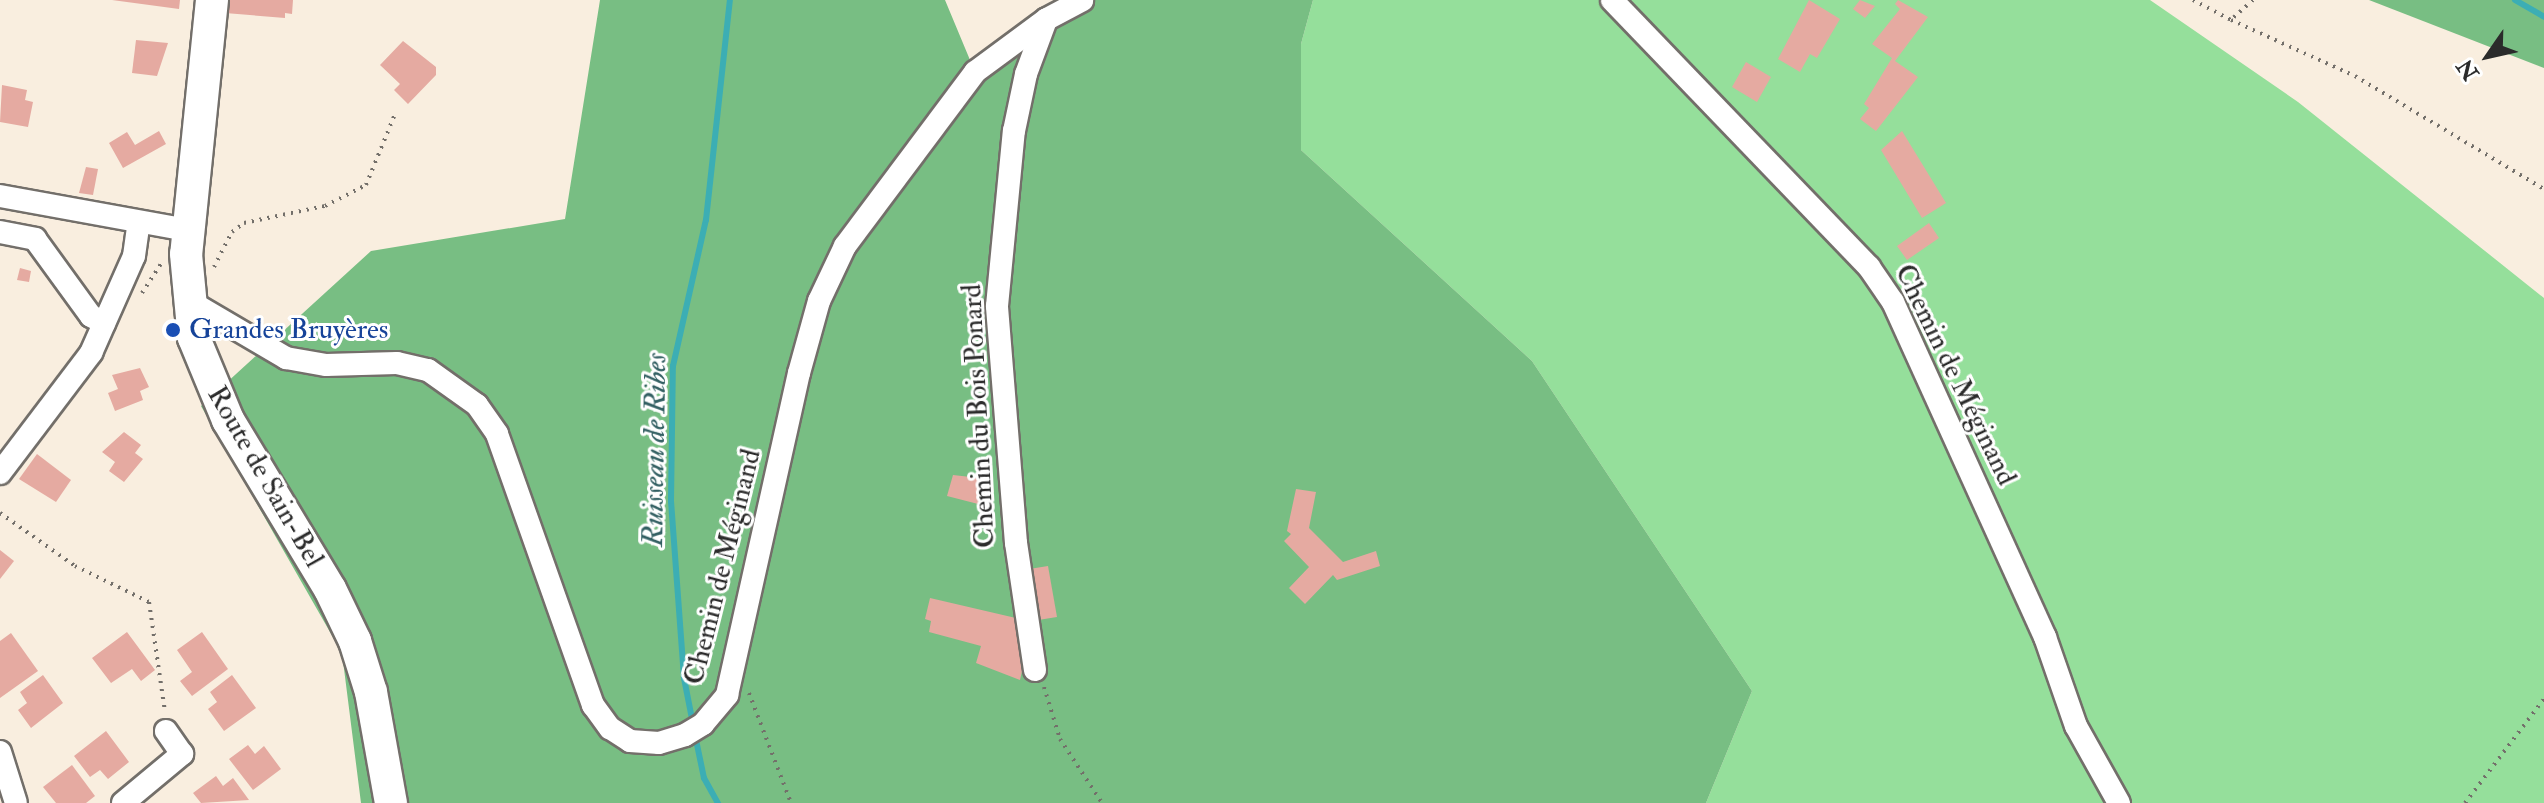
<!DOCTYPE html>
<meta charset="utf-8">
<style>
body{margin:0}
#map{position:relative;width:2544px;height:803px;overflow:hidden;background:#f9eedf;font-family:"IM FELL Double Pica",serif}
div>[style]{position:absolute}
[style*='--x']{left:calc(var(--x)*1px);top:calc(var(--y)*1px);width:calc(var(--w)*1px);rotate:calc(var(--a)*1deg)}
.green>*{inset:0;background:#95df9b}
.forest>*{inset:0;background:#78be83}
.stream>*{height:6px;margin:-3px;padding:0 3px;transform-origin:3px;border-radius:3px;background:#3caeb4}
.building>*{inset:0;background:#e5aaa1}
.path>*{height:4px;margin-top:-2px;transform-origin:0;background:repeating-linear-gradient(90deg,#736f6a 0 2px,transparent 0 8px)}
.roads{filter:drop-shadow(2px 0 #736f6a) drop-shadow(-2px 0 #736f6a) drop-shadow(0 2px #736f6a) drop-shadow(0 -2px #736f6a)}
.street>*{height:22px;margin:-11px;padding:0 11px;transform-origin:11px;border-radius:11px;background:#fff}
.secondary>*{height:32px;margin:-16px;padding:0 16px;transform-origin:16px;border-radius:16px;background:#fff}
.dots>*{width:22px;height:22px;translate:-50% -50%;box-sizing:border-box;border:4px solid #fff;border-radius:50%}
span{translate:-50% -50%;white-space:nowrap;text-align:center;line-height:1.15;-webkit-text-stroke:6px #fff;paint-order:stroke}
.transit-label{font-size:28px;color:#164399}
.left{translate:0 -50%;text-align:left}
.street-label{font-size:28px;color:#2b2b2b}
.water-label{font-size:30px;color:#325f62;font-style:italic}
.north{position:absolute;left:2448px;top:16px;width:80px;height:80px;-webkit-text-stroke:6px #fff;paint-order:stroke;rotate:236deg;font-size:22px;font-weight:700;line-height:32px;text-align:center;color:#2b2b2b}
.north::after{content:'';display:block;margin:auto;width:28px;height:36px;background:#2b2b2b;clip-path:polygon(50% 0,100% 100%,50% 72%,0 100%)}
</style>
<div id="map">
<div class="green">
<i style="clip-path:polygon(1313px 0,2150px 0,2298px 102px,2544px 298px,2544px 803px,1706px 803px,1752px 691px,1532px 361px,1301px 150px,1301px 44px)"></i>
</div>
<div class="forest">
<i style="clip-path:polygon(600px 0,945px 0,975px 72px,1082px 0,1313px 0,1301px 44px,1301px 150px,1532px 361px,1752px 691px,1706px 803px,361px 803px,342px 653px,201px 406px,371px 251px,565px 219px)"></i>
<i style="clip-path:polygon(2369px 0,2544px 0,2544px 68px)"></i>
</div>
<div class="stream">
<i style="--x:2515;--y:0;--w:34;--a:30"></i>
<i style="--x:693;--y:724;--w:47;--a:-101.1"></i>
<i style="--x:684;--y:678;--w:177;--a:-94.2"></i>
<i style="--x:671;--y:501;--w:135;--a:-89.2"></i>
<i style="--x:673;--y:366;--w:150;--a:-77.3"></i>
<i style="--x:706;--y:220;--w:221;--a:-83.8"></i>
<i style="--x:695;--y:735;--w:44;--a:78.2"></i>
<i style="--x:704;--y:778;--w:29;--a:61"></i>
</div>
<div class="building">
<i style="clip-path:polygon(112px 0,180px 0,179px 9px)"></i>
<i style="clip-path:polygon(226px 0,293px 0,292px 14px,285px 13px,285px 18px,225px 13px)"></i>
<i style="clip-path:polygon(1809px 0,1840px 19px,1817px 58px,1810px 54px,1800px 72px,1778px 59px)"></i>
<i style="clip-path:polygon(1860px 0,1875px 6px,1865px 18px,1853px 9px)"></i>
<i style="clip-path:polygon(1898px 0,1928px 17px,1895px 61px,1918px 77px,1876px 131px,1860px 119px,1869px 108px,1864px 104px,1892px 58px,1872px 44px,1900px 9px,1895px 4px)"></i>
<i style="clip-path:polygon(136px 40px,168px 43px,157px 76px,132px 73px)"></i>
<i style="clip-path:polygon(403px 41px,436px 67px,436px 75px,408px 104px,394px 90px,400px 84px,380px 65px)"></i>
<i style="clip-path:polygon(1746px 62px,1771px 77px,1757px 102px,1732px 87px)"></i>
<i style="clip-path:polygon(2px 85px,27px 90px,25px 100px,33px 102px,28px 127px,0 122px)"></i>
<i style="clip-path:polygon(159px 131px,166px 144px,123px 168px,109px 143px,127px 132px,135px 145px)"></i>
<i style="clip-path:polygon(1902px 131px,1946px 203px,1922px 218px,1881px 150px)"></i>
<i style="clip-path:polygon(86px 167px,98px 169px,93px 195px,79px 193px)"></i>
<i style="clip-path:polygon(1929px 223px,1939px 238px,1907px 260px,1897px 246px)"></i>
<i style="clip-path:polygon(20px 268px,31px 271px,29px 282px,17px 280px)"></i>
<i style="clip-path:polygon(140px 368px,149px 387px,140px 391px,143px 400px,115px 411px,108px 393px,118px 389px,112px 375px)"></i>
<i style="clip-path:polygon(124px 432px,141px 445px,135px 453px,143px 459px,124px 482px,109px 471px,115px 462px,102px 452px)"></i>
<i style="clip-path:polygon(37px 454px,71px 480px,56px 502px,19px 479px)"></i>
<i style="clip-path:polygon(953px 475px,988px 479px,982px 505px,947px 496px)"></i>
<i style="clip-path:polygon(1296px 489px,1316px 492px,1309px 528px,1343px 562px,1376px 551px,1380px 566px,1337px 580px,1333px 575px,1305px 604px,1289px 588px,1309px 567px,1284px 541px,1291px 534px,1287px 531px)"></i>
<i style="clip-path:polygon(0 550px,14px 561px,0 579px)"></i>
<i style="clip-path:polygon(1048px 566px,1057px 617px,1032px 621px,1023px 570px)"></i>
<i style="clip-path:polygon(930px 598px,1020px 619px,1021px 652px,1026px 653px,1020px 680px,976px 663px,981px 646px,929px 632px,931px 621px,925px 619px)"></i>
<i style="clip-path:polygon(127px 632px,155px 670px,141px 681px,132px 669px,111px 683px,92px 658px)"></i>
<i style="clip-path:polygon(202px 632px,228px 669px,192px 696px,180px 681px,192px 672px,177px 650px)"></i>
<i style="clip-path:polygon(11px 633px,38px 671px,0 698px,0 641px)"></i>
<i style="clip-path:polygon(43px 675px,63px 703px,31px 728px,18px 710px,27px 703px,20px 692px)"></i>
<i style="clip-path:polygon(232px 675px,256px 708px,224px 731px,208px 709px,217px 702px,210px 692px)"></i>
<i style="clip-path:polygon(106px 731px,129px 762px,108px 779px,100px 770px,90px 777px,74px 756px)"></i>
<i style="clip-path:polygon(248px 745px,255px 754px,264px 746px,281px 769px,253px 790px,229px 759px)"></i>
<i style="clip-path:polygon(72px 765px,95px 796px,86px 803px,56px 803px,43px 787px)"></i>
<i style="clip-path:polygon(216px 776px,223px 786px,233px 778px,249px 800px,201px 803px,193px 793px)"></i>
</div>
<div class="path">
<i style="--x:2193;--y:0;--w:43;--a:27.8"></i>
<i style="--x:2253;--y:0;--w:30;--a:138"></i>
<i style="--x:2231;--y:20;--w:136;--a:24.3"></i>
<i style="--x:2355;--y:76;--w:220;--a:30.9"></i>
<i style="--x:214;--y:267;--w:39;--a:-63"></i>
<i style="--x:232;--y:232;--w:15;--a:-37"></i>
<i style="--x:244;--y:223;--w:83;--a:-11.9"></i>
<i style="--x:325;--y:206;--w:46;--a:-27.1"></i>
<i style="--x:366;--y:185;--w:77;--a:-67.8"></i>
<i style="--x:142;--y:293;--w:35;--a:-57"></i>
<i style="--x:0;--y:513;--w:92;--a:35.2"></i>
<i style="--x:75;--y:566;--w:82;--a:25.9"></i>
<i style="--x:149;--y:602;--w:111;--a:81.7"></i>
<i style="--x:1044;--y:687;--w:54;--a:72.9"></i>
<i style="--x:1060;--y:739;--w:77;--a:56.7"></i>
<i style="--x:749;--y:693;--w:118;--a:69.1"></i>
<i style="--x:2465;--y:803;--w:131;--a:-52.8"></i>
</div>
<div class="roads">
<div class="street">
<i style="--x:1612;--y:0;--w:371;--a:46.1"></i>
<i style="--x:1869;--y:267;--w:42;--a:55.6"></i>
<i style="--x:1893;--y:302;--w:368;--a:65.6"></i>
<i style="--x:2045;--y:637;--w:94;--a:70.8"></i>
<i style="--x:2076;--y:726;--w:88;--a:60.8"></i>
<i style="--x:0;--y:196;--w:191;--a:10.3"></i>
<i style="--x:0;--y:232;--w:36;--a:11"></i>
<i style="--x:35;--y:239;--w:95;--a:54"></i>
<i style="--x:91;--y:316;--w:15;--a:28"></i>
<i style="--x:189;--y:301;--w:113;--a:30.4"></i>
<i style="--x:286;--y:358;--w:41;--a:9.9"></i>
<i style="--x:326;--y:365;--w:71;--a:-1.6"></i>
<i style="--x:397;--y:363;--w:32;--a:13"></i>
<i style="--x:428;--y:370;--w:60;--a:35.5"></i>
<i style="--x:477;--y:405;--w:35;--a:55"></i>
<i style="--x:497;--y:434;--w:288;--a:70.5"></i>
<i style="--x:593;--y:705;--w:29;--a:54"></i>
<i style="--x:610;--y:728;--w:24;--a:33"></i>
<i style="--x:630;--y:741;--w:29;--a:4"></i>
<i style="--x:659;--y:743;--w:27;--a:-17"></i>
<i style="--x:685;--y:735;--w:21;--a:-31"></i>
<i style="--x:703;--y:724;--w:38;--a:-50"></i>
<i style="--x:727;--y:695;--w:330;--a:-77.4"></i>
<i style="--x:799;--y:373;--w:75;--a:-74.5"></i>
<i style="--x:819;--y:301;--w:61;--a:-64.7"></i>
<i style="--x:845;--y:246;--w:217;--a:-53.2"></i>
<i style="--x:975;--y:72;--w:89;--a:-36.4"></i>
<i style="--x:1047;--y:19;--w:40;--a:-28"></i>
<i style="--x:0;--y:473;--w:151;--a:-52.8"></i>
<i style="--x:91;--y:353;--w:106;--a:-66.1"></i>
<i style="--x:134;--y:256;--w:34;--a:-82"></i>
<i style="--x:1035;--y:670;--w:128;--a:-98.5"></i>
<i style="--x:1016;--y:543;--w:238;--a:-94.6"></i>
<i style="--x:997;--y:306;--w:176;--a:-84.5"></i>
<i style="--x:1014;--y:131;--w:58;--a:-78.1"></i>
<i style="--x:1026;--y:74;--w:58;--a:-69.7"></i>
<i style="--x:0;--y:752;--w:53;--a:72.6"></i>
<i style="--x:123;--y:803;--w:77;--a:-39.7"></i>
<i style="--x:182;--y:754;--w:28;--a:-125"></i>
</div>
<div class="secondary">
<i style="--x:212;--y:0;--w:255;--a:95.8"></i>
<i style="--x:186;--y:254;--w:84;--a:84.6"></i>
<i style="--x:194;--y:338;--w:89;--a:67.5"></i>
<i style="--x:228;--y:420;--w:197;--a:58.9"></i>
<i style="--x:330;--y:589;--w:58;--a:64.3"></i>
<i style="--x:355;--y:641;--w:53;--a:72.6"></i>
<i style="--x:371;--y:692;--w:113;--a:79.8"></i>
</div>
</div>
<div class="dots">
<i style="left:173px;top:330px;background:#1a4fb4"></i>
</div>
<div class="transit-label">
<span class="left" style="left:189px;top:330px">Grandes Bruyères</span>
</div>
<div class="street-label">
<span style="left:1955px;top:375px;rotate:64deg">Chemin de Méginand</span>
<span style="left:979px;top:416px;rotate:-93deg">Chemin du Bois Ponard</span>
<span style="left:265px;top:477px;rotate:60deg">Route de Sain-Bel</span>
<span style="left:723px;top:567px;rotate:-76deg">Chemin de Méginand</span>
</div>
<div class="water-label">
<span style="left:655px;top:450px;rotate:-89deg">Ruisseau de Ribes</span>
</div>
<div class="north">N</div>
</div>
